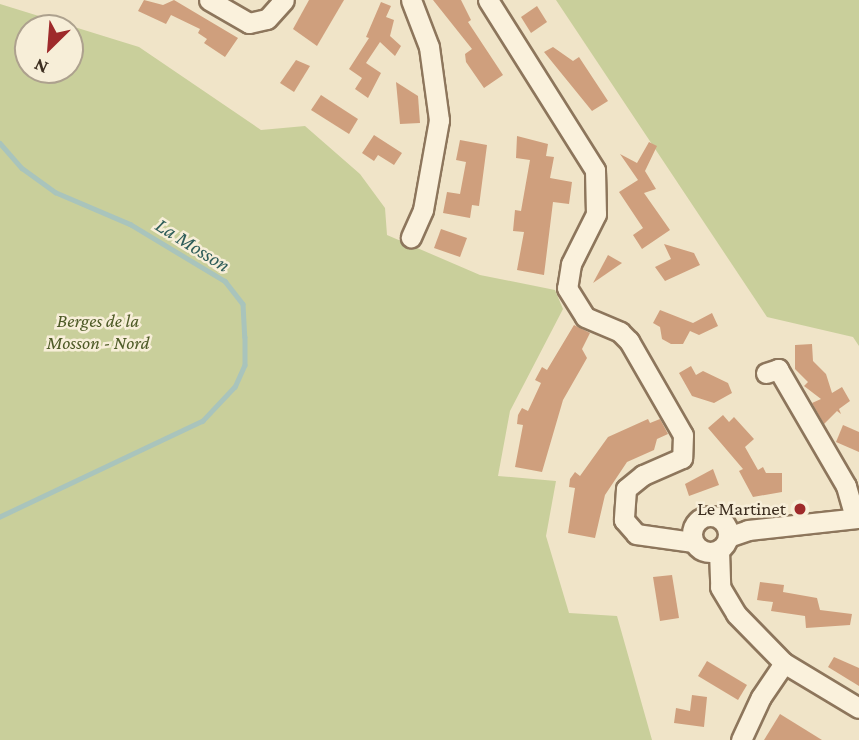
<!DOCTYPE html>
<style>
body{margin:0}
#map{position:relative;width:859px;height:740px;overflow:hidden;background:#f0e4c8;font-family:"Crimson Pro",serif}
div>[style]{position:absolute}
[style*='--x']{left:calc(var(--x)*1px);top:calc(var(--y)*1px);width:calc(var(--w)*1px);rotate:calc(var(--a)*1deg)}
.green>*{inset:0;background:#c9cf9b}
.stream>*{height:4.5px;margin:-2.25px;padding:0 2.25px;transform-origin:2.25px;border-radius:2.25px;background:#a9c4bc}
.building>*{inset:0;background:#cf9f7d}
.roads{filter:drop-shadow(2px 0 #8d765c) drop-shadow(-2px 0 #8d765c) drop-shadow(0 2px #8d765c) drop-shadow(0 -2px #8d765c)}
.minor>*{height:19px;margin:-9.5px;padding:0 9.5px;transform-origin:9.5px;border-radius:9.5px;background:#faf1dc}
.minor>.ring{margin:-9.5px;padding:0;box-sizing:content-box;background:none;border:19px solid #faf1dc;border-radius:50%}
.dots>*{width:19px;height:19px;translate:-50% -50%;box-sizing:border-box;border:4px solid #f7eed8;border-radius:50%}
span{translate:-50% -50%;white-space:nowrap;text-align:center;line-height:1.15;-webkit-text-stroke:5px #f7eed8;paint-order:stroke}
.park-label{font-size:19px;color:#4d5a26;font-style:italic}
.poi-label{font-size:19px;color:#3d2e20}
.right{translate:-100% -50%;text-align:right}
.water-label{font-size:21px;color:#2f5d5a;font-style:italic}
.north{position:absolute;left:14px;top:14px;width:70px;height:70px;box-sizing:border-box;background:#f7eed8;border:2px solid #ada18e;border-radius:50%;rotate:205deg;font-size:19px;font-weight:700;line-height:28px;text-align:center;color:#3d2e20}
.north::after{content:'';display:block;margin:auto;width:24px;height:32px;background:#9e2a2b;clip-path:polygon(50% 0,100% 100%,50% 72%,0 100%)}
</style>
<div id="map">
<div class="green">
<i style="clip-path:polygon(556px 0,859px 0,859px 346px,853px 337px,767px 317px)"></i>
<i style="clip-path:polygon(evenodd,0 4px,139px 47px,261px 130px,305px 126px,360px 174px,385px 208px,387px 235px,480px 275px,555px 290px,563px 309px,510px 411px,498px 476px,556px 481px,546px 536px,569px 613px,617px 616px,652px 740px,0 740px,0 4px,28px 28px,70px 28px,70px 70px,28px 70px,28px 28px)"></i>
</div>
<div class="stream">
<i style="--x:0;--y:143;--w:33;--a:49"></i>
<i style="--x:22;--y:168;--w:41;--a:36"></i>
<i style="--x:55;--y:192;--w:82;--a:23.1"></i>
<i style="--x:130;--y:224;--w:111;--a:31"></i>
<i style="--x:225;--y:281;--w:29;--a:52"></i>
<i style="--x:243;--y:304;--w:33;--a:87"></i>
<i style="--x:245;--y:337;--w:28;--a:90"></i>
<i style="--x:245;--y:365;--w:24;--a:114"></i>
<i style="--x:235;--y:387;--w:47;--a:133.3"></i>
<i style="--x:203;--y:421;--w:225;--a:154.7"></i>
</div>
<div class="building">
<i style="clip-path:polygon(144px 0,163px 5px,174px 0,238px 38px,225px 57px,204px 43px,207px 39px,198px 33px,200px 29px,171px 15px,166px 24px,138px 11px)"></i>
<i style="clip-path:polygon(309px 0,344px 0,317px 46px,293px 29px)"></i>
<i style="clip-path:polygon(433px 0,461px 0,471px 20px,468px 22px,503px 75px,484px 88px,466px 62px,465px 54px,472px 49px)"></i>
<i style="clip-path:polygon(381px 2px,391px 6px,386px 17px,394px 20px,390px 36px,401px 46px,395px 56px,380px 42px,366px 63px,381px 73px,368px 98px,355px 89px,362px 78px,349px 69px,369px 38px,366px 37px)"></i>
<i style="clip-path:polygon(537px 6px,547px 22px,531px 33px,521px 17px)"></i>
<i style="clip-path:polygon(553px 47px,573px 61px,579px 57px,608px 101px,592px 111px,544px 52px)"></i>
<i style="clip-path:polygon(296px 60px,310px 66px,294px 92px,280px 83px)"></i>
<i style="clip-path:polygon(396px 82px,418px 96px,420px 123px,400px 124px)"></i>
<i style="clip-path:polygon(321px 95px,358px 119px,349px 134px,311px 110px)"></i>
<i style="clip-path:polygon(374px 135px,402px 153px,394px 165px,378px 155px,374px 161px,362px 153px)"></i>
<i style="clip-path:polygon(517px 136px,548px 144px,546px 156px,554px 157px,550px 178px,572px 182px,569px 204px,553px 202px,544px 275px,517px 270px,524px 232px,513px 231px,515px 210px,521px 211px,530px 160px,516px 158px)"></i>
<i style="clip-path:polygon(460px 140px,487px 145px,479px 206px,472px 205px,470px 218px,443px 213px,447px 192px,460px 194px,466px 162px,456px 160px)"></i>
<i style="clip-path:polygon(649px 142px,657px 146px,645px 171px,656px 189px,644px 193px,670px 230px,642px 249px,633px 235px,643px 228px,619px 192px,638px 180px,620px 154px,637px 163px)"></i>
<i style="clip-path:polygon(441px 229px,467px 238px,460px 257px,434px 248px)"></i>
<i style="clip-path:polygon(664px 244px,694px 253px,700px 265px,665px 281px,655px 267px,671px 259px)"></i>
<i style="clip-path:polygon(608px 255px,622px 263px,593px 283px)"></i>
<i style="clip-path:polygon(660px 310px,693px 323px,712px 313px,718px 326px,699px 335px,690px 331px,683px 344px,671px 344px,662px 339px,660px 327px,653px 323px)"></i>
<i style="clip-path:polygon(574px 325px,590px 333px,582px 349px,587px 358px,563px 400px,542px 472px,515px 467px,523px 425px,517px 424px,518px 415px,522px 408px,528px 411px,541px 383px,535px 380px,542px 367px,547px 370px)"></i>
<i style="clip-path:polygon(812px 344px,813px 361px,826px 374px,832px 393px,842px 387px,850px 401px,839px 409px,841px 414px,837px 411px,824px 424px,812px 403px,821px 399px,804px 386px,808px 382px,795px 369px,795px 345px)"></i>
<i style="clip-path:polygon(691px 366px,696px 375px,703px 371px,728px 383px,732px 393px,714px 403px,692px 396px,679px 373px)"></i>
<i style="clip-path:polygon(723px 415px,729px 422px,734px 417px,754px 439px,745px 447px,758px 470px,763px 467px,766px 473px,782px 473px,782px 492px,753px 497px,739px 471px,743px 469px,708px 428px)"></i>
<i style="clip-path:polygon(648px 419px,650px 423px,660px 419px,668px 434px,657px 439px,654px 450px,627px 462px,605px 495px,595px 538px,568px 533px,575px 488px,569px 487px,570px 479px,575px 472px,580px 476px,608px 437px)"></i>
<i style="clip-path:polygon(843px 425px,859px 432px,859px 452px,836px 442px)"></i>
<i style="clip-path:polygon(713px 469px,719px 485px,689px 496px,685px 484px)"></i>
<i style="clip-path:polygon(672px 575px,679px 618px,660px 621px,653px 577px)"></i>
<i style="clip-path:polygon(760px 582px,784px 585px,783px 592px,817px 598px,820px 610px,852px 614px,850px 625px,806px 628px,805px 616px,771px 611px,773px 602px,757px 600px)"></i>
<i style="clip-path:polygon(834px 657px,859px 668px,859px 686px,828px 667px)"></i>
<i style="clip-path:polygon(707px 661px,747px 685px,738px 700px,698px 676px)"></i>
<i style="clip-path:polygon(692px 695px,707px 697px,704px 727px,674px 723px,676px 708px,690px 711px)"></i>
<i style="clip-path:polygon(780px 714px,822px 740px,764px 740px)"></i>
</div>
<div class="roads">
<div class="minor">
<i style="--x:209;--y:0;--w:46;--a:29.9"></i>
<i style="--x:249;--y:23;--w:18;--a:-13"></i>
<i style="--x:267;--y:19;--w:25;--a:-48"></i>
<i style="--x:411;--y:0;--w:50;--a:69"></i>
<i style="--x:429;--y:47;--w:74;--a:82.2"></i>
<i style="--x:439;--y:120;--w:91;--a:100.1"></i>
<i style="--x:423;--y:210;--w:30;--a:114"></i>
<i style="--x:488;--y:0;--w:201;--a:57.8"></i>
<i style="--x:595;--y:170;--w:44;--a:88.7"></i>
<i style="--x:596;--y:214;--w:56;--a:116.6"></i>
<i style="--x:571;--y:264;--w:24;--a:99"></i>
<i style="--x:567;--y:288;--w:34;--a:58"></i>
<i style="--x:585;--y:317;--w:38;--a:23"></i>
<i style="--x:620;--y:332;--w:13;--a:45"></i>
<i style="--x:629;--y:341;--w:108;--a:60.1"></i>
<i style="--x:683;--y:435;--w:23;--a:92"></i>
<i style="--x:682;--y:458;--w:43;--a:156.4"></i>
<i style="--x:643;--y:475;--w:22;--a:141"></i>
<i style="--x:626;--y:489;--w:31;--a:94"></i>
<i style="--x:624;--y:520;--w:18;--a:49"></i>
<i style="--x:636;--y:534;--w:58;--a:8"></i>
<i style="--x:766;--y:373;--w:13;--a:-18"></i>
<i style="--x:778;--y:369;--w:135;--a:59.8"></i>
<i style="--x:846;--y:486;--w:33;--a:74"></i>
<i class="ring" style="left:692px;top:516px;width:17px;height:17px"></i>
<i style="--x:728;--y:537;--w:21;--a:-19"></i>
<i style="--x:748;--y:530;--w:112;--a:-6.2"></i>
<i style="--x:719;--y:550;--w:37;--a:88"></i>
<i style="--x:720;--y:587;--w:31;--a:59"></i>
<i style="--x:736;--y:614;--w:69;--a:45.6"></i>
<i style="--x:784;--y:663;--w:87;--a:31"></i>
<i style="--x:741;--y:740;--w:47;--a:-65.1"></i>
<i style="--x:761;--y:697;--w:41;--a:-55.9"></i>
</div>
</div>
<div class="dots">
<i style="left:800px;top:509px;background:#9e2a2b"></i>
</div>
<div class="park-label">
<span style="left:98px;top:332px">Berges de la<br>Mosson - Nord</span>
</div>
<div class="poi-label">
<span class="right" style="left:786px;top:509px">Le Martinet</span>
</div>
<div class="water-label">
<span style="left:193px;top:245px;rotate:32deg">La Mosson</span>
</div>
<div class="north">N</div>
</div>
